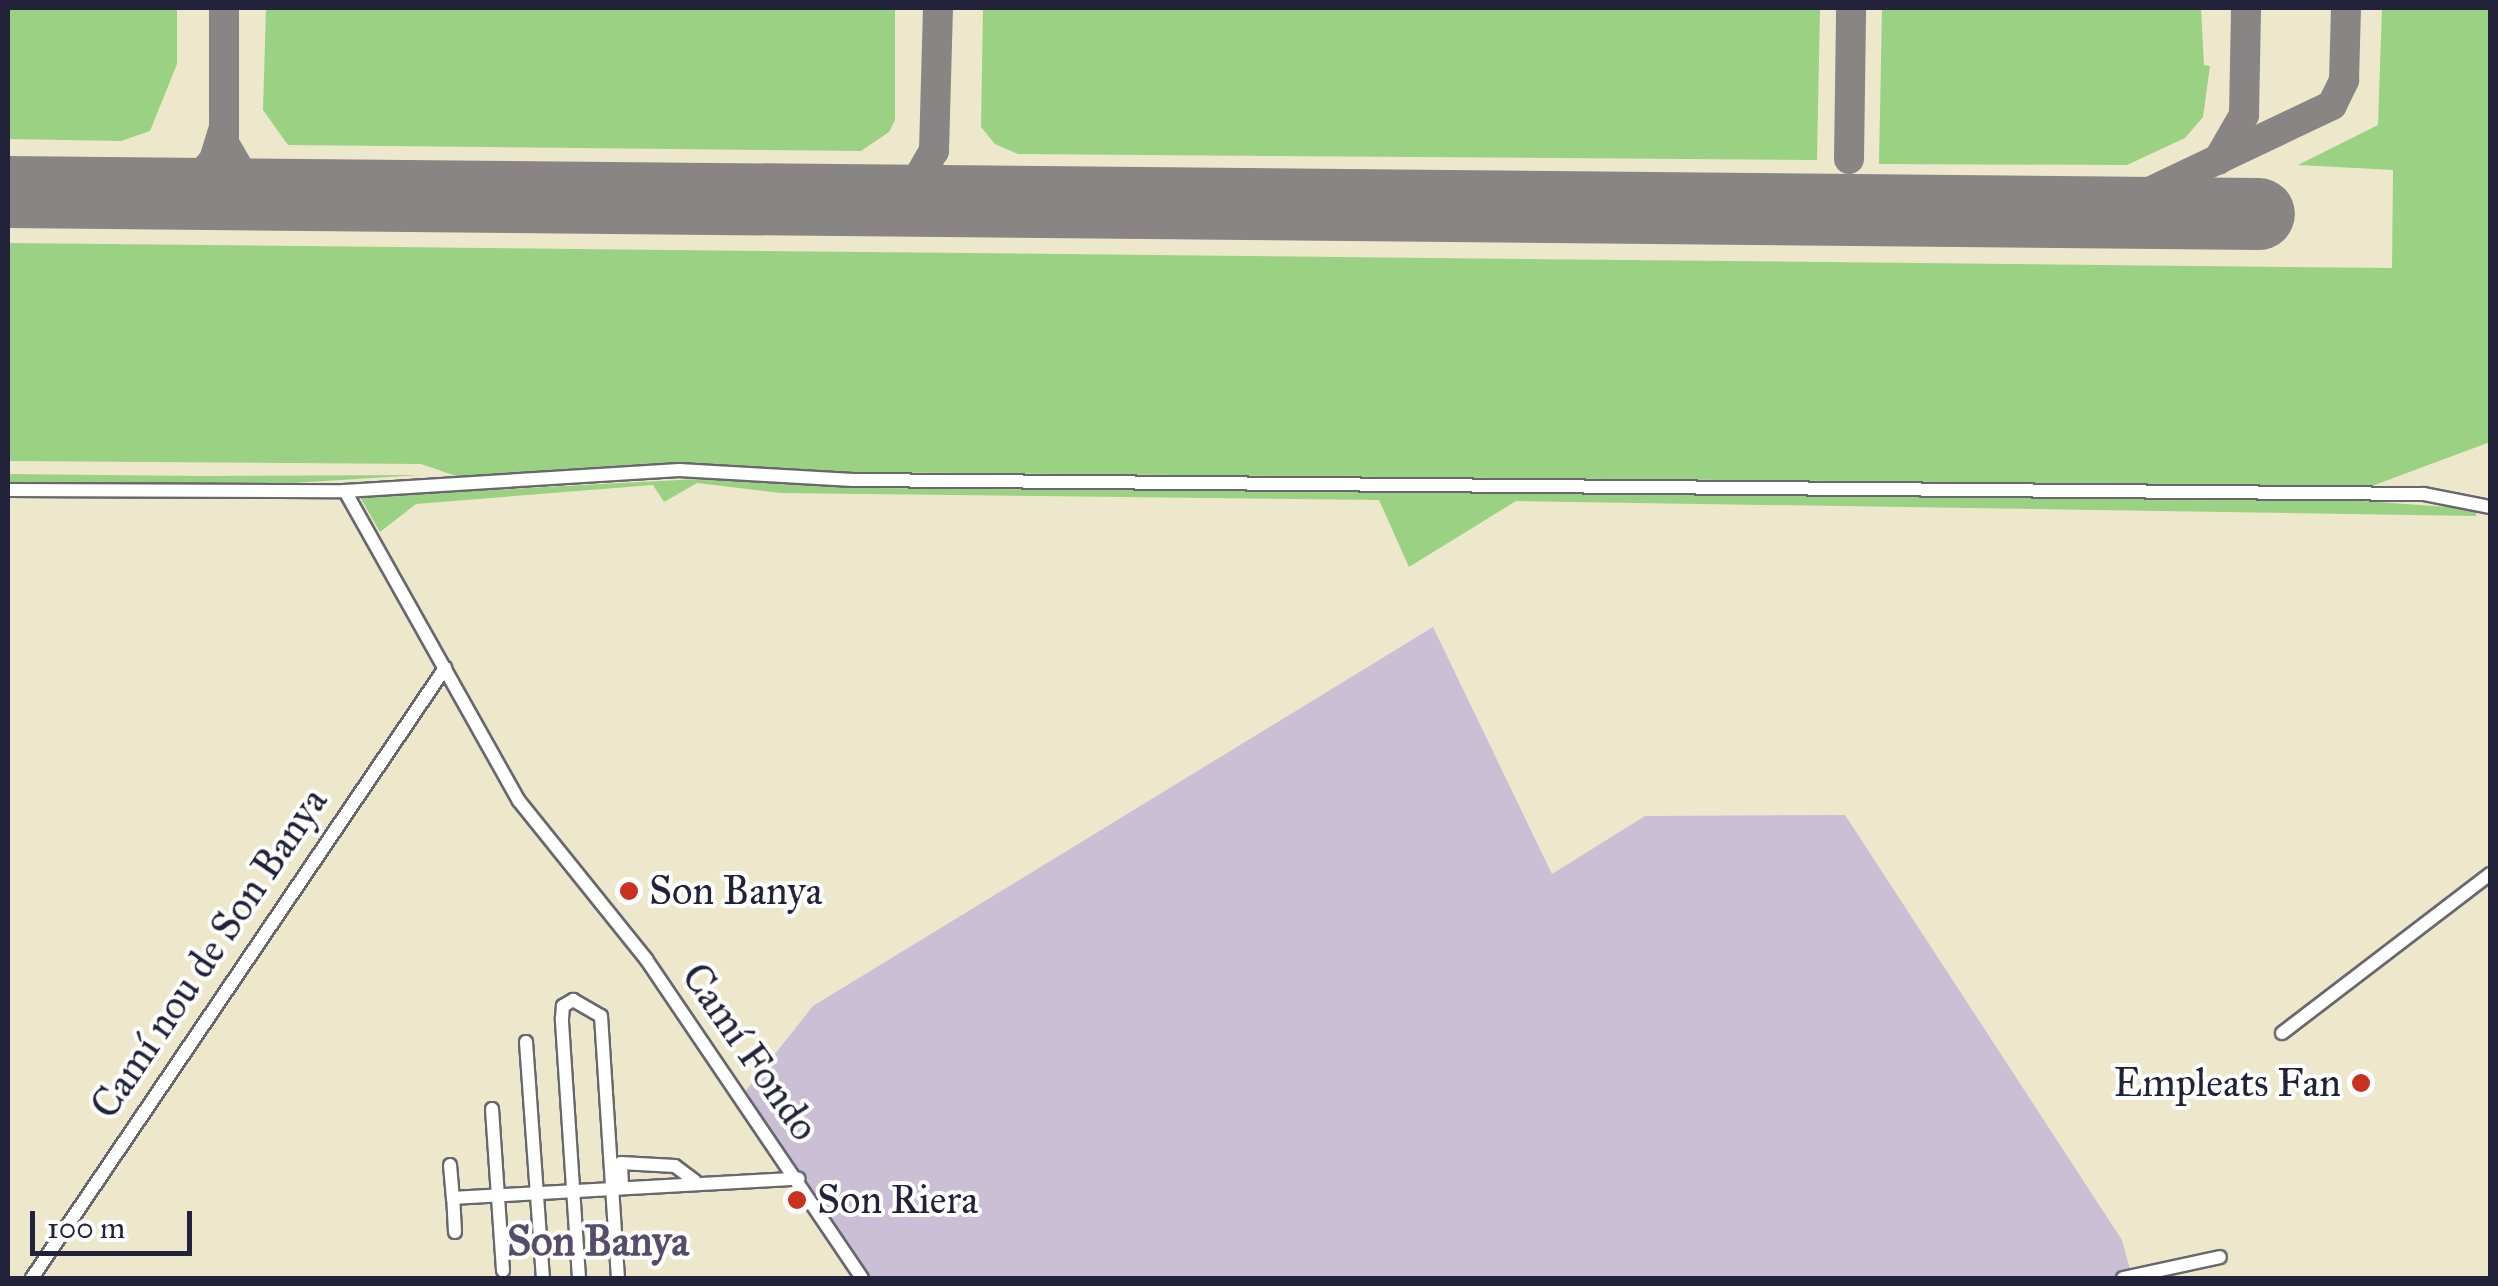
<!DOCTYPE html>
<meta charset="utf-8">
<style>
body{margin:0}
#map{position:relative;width:2498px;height:1286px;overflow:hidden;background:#ede8cc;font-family:"IM FELL Great Primer",serif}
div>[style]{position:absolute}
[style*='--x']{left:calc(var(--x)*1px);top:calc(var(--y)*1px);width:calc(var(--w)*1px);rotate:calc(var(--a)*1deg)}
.industrial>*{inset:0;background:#cbbfd5}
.green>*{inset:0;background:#9bd182}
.taxiway>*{height:30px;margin:-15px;padding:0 15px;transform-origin:15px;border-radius:15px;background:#888584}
.runway>*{height:72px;margin:-36px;padding:0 36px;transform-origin:36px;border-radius:36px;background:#888584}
.roads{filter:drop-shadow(2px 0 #69676e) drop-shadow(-2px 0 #69676e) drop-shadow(0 2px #69676e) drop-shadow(0 -2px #69676e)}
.minor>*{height:12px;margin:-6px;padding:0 6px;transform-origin:6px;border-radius:6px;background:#fff}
.dots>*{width:28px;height:28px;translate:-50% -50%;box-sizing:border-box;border:5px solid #fff;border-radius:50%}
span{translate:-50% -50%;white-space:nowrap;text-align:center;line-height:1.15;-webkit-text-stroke:8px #fff;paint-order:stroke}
.poi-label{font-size:40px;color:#22223b}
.left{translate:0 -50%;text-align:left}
.right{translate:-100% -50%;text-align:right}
.street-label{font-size:40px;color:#22223b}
.neighbourhood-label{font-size:42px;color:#544d6c;font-weight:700}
.frame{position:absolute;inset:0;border:10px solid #22223b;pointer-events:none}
.scale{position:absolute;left:30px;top:1211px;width:162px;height:45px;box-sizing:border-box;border:5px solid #22223b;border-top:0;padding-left:12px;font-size:30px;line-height:35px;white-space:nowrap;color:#22223b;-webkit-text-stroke:8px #fff;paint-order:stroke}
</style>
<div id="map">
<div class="industrial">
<i style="clip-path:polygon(1433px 627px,1552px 874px,1645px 816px,1845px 815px,2122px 1240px,2130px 1269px,2112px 1278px,869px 1278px,744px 1093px,813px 1006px)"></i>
</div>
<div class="green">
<i style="clip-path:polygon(8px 8px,177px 8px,177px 64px,150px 131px,121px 141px,8px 139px)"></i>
<i style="clip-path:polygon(266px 8px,895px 8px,895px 120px,889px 132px,861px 151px,288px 145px,263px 110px)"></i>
<i style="clip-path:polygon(983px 8px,1820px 8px,1817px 160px,1018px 154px,995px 144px,981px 127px)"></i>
<i style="clip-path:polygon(1882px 8px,2201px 8px,2204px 65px,2210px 66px,2203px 117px,2185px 138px,2127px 165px,1879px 164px)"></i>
<i style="clip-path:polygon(2382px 8px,2490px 8px,2490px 442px,2372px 486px,841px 472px,673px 464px,459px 477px,421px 464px,8px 461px,8px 243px,2392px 268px,2393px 170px,2298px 165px,2378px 125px)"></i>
<i style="clip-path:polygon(8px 474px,200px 476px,421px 475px,260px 485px,8px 483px)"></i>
<i style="clip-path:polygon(697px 479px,876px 488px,2348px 500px,2477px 509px,2476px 516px,1516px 501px,1409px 567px,1379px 500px,780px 493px,697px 483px,664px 502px,653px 485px,416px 504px,380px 532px,360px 497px)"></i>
</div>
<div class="taxiway">
<i style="--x:224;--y:8;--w:135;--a:90"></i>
<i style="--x:224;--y:143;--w:38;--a:60"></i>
<i style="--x:243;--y:176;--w:44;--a:25.4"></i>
<i style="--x:1849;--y:159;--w:151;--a:-89.2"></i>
<i style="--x:2218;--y:160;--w:52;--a:-60"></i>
<i style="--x:2244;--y:115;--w:107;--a:-88.9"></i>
<i style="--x:161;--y:193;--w:44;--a:-24.2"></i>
<i style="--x:201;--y:175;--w:20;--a:-49"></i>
<i style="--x:214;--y:160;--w:31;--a:-73"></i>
<i style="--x:879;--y:203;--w:44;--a:-31.2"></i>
<i style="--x:917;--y:180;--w:34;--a:-60"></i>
<i style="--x:934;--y:151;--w:143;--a:-88.4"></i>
<i style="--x:2107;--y:212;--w:249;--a:-25.4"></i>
<i style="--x:2332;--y:105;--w:28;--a:-64"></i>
<i style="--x:2344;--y:80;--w:72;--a:-88.4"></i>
</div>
<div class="runway">
<i style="--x:8;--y:192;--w:2251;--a:0.56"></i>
</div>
<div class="roads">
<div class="minor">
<i style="--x:8;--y:490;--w:337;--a:0.2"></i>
<i style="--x:345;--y:491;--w:335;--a:-3.6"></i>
<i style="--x:679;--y:470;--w:174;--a:3.3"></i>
<i style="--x:853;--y:480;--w:1571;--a:0.51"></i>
<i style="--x:2424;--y:494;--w:67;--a:11.1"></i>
<i style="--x:345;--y:491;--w:355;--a:60.7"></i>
<i style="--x:519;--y:801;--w:203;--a:51.2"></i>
<i style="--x:646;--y:959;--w:385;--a:55.9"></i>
<i style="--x:2282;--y:1033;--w:262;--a:-37.4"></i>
<i style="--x:526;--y:1042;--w:237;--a:85.9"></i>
<i style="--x:492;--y:1109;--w:162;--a:86.1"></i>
<i style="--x:450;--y:1165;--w:33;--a:85"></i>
<i style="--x:622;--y:1185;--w:22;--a:-93"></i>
<i style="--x:621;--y:1163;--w:54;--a:3.2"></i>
<i style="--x:675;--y:1166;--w:25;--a:37"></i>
<i style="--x:455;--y:1232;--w:34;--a:-93"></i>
<i style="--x:453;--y:1198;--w:346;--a:-3.2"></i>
<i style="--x:32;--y:1278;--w:737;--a:-55.9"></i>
<i style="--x:579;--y:1278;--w:260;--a:-93.8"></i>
<i style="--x:562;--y:1019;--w:13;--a:-86"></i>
<i style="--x:563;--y:1006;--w:12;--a:-31"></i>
<i style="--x:573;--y:1000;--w:32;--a:30"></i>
<i style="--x:601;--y:1016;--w:263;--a:86.3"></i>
<i style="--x:2123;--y:1278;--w:99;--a:-12.2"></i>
</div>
</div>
<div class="dots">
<i style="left:629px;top:891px;background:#c8321e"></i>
<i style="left:2361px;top:1083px;background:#c8321e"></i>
<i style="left:797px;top:1200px;background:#c8321e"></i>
</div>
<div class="poi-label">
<span class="left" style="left:649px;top:891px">Son Banya</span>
<span class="right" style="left:2341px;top:1083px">Empleats Fan</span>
<span class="left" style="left:817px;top:1200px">Son Riera</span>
</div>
<div class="street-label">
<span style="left:209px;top:953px;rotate:-56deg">Camí nou de Son Banya</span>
<span style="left:750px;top:1052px;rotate:55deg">Camí Fondo</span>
</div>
<div class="neighbourhood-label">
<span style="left:598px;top:1241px">Son Banya</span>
</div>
<div class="frame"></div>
<div class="scale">100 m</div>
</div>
